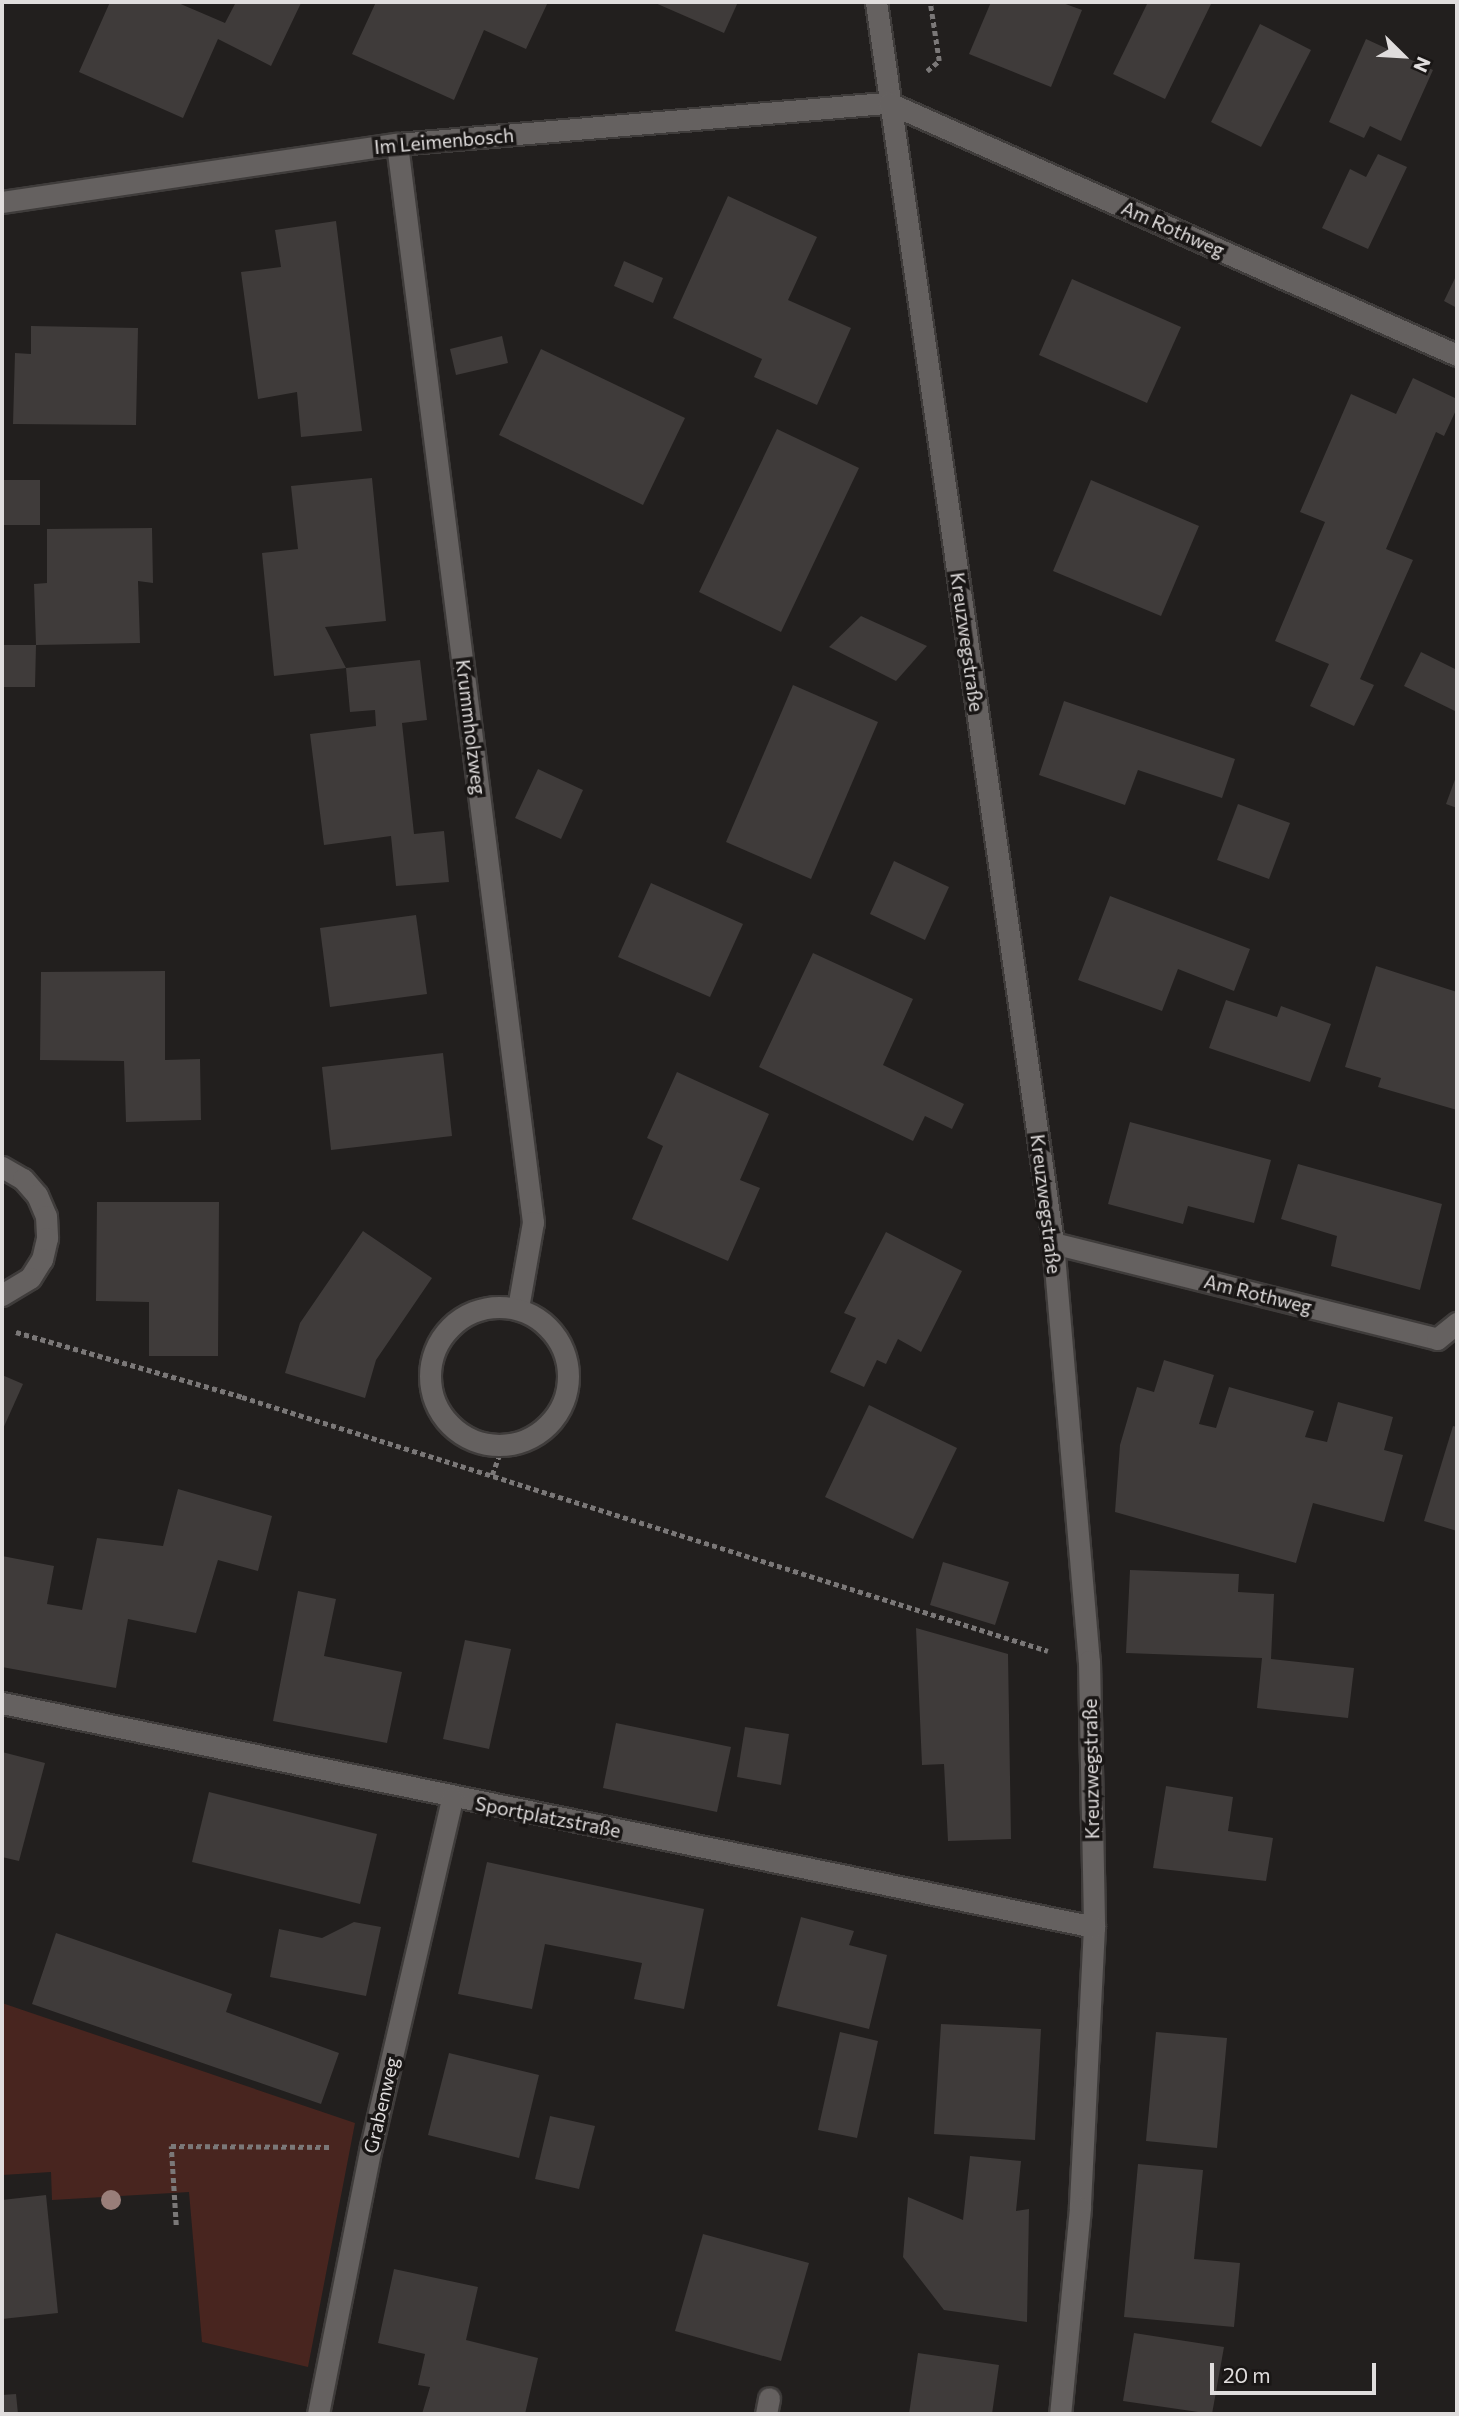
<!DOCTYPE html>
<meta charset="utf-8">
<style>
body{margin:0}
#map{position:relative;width:1459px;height:2416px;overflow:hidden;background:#221f1e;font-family:Commissioner,sans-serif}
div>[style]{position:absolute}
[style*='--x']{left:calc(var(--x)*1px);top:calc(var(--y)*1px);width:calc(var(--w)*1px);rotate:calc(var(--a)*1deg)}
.green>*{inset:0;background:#48251f}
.building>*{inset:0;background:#3f3b3a}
.path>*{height:4.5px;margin-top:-2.25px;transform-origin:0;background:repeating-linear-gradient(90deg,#7b7878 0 5px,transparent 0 8.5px)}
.roads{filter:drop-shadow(2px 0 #3f3c3b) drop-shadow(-2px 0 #3f3c3b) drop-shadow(0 2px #3f3c3b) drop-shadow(0 -2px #3f3c3b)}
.minor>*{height:21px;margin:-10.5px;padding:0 10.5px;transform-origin:10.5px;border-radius:10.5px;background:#656160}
.minor>.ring{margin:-10.5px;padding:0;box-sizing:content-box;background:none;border:21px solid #656160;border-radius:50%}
.trees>*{width:20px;height:20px;margin:-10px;border-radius:50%;background:#997e79}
span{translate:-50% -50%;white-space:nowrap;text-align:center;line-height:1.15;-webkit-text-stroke:7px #191615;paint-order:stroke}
.street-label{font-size:19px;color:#e0dddd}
.frame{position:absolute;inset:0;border:4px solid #e0dddd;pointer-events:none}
.north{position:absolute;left:1368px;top:21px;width:70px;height:70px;-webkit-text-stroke:5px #191615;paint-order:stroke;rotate:114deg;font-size:19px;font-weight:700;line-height:28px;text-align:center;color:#e0dddd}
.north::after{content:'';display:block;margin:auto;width:24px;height:32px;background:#e0dddd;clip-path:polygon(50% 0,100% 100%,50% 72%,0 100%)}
.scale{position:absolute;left:1210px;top:2363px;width:166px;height:32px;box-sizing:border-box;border:4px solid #e0dddd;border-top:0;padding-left:9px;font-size:21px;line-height:24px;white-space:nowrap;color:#e0dddd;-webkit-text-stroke:5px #191615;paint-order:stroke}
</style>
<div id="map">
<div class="green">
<i style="clip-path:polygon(2px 2003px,355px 2123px,308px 2367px,202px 2342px,189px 2192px,52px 2200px,51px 2172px,2px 2175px)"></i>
</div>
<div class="building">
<i style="clip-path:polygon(110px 2px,176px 2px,225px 23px,236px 2px,301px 3px,271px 66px,218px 39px,183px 118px,79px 72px)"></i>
<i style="clip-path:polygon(376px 2px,548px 2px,526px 49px,484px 30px,454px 100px,352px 54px)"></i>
<i style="clip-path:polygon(653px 2px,738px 2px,724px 33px)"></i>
<i style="clip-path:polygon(991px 2px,1060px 2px,1082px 10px,1051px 87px,969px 54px)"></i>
<i style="clip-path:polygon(1148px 2px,1212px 2px,1165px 99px,1113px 74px)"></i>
<i style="clip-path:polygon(1260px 24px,1311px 50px,1261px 147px,1211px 122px)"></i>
<i style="clip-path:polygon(1366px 39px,1433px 70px,1401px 141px,1370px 126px,1364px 138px,1329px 122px)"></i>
<i style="clip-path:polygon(1378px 154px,1407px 167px,1368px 249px,1322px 228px,1350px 169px,1366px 177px)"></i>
<i style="clip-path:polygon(728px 196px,817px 237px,788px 300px,851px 328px,817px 405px,754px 377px,762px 359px,673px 318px)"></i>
<i style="clip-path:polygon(336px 221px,362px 431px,301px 437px,297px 392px,258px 399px,241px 272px,281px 267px,275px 230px)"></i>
<i style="clip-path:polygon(624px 261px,663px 278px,653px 303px,614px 286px)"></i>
<i style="clip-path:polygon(1457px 274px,1457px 308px,1444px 301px)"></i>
<i style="clip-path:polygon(1072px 279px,1181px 327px,1147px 403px,1039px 355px)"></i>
<i style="clip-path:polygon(31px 326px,138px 328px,136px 425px,13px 424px,15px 353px,31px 354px)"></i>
<i style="clip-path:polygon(502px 336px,508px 363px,456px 375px,450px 349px)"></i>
<i style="clip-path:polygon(541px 349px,685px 418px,643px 505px,499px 435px)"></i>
<i style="clip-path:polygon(1413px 378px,1457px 399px,1457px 408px,1444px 436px,1436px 432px,1386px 549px,1413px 560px,1360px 679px,1374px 685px,1354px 726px,1310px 706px,1329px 664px,1275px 641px,1325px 522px,1300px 512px,1351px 394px,1396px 414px)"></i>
<i style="clip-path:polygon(777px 429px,859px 468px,781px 632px,699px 592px)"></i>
<i style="clip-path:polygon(372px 478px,386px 621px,325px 627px,346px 668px,274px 676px,262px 553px,298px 549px,291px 486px)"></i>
<i style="clip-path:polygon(2px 480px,40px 480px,40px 525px,2px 525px)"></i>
<i style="clip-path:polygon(1091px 480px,1199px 526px,1161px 616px,1053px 571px)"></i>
<i style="clip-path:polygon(152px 528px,153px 583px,138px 581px,140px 643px,36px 645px,35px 687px,2px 687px,2px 645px,36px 645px,34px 584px,47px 583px,47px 529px)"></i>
<i style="clip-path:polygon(861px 616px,927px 646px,896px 681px,829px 647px)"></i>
<i style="clip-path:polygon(1421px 652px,1457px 670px,1457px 712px,1404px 686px)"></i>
<i style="clip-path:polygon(420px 660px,427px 720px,402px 723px,414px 834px,444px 831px,449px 882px,396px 886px,391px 836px,324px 845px,310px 734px,376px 726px,375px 710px,350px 712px,346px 668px)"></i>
<i style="clip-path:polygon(793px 685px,878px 722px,811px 879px,726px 842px)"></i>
<i style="clip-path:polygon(1064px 701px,1235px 759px,1222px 798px,1138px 770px,1125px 805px,1039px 775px)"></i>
<i style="clip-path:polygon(538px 769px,583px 790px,561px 839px,515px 818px)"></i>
<i style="clip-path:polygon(1457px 774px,1457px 808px,1446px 804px)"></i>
<i style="clip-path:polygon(1238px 804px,1290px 823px,1269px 879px,1217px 860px)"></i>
<i style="clip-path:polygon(894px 861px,949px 887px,925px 940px,870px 914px)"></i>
<i style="clip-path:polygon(651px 883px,743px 924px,710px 997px,618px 957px)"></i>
<i style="clip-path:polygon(1110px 896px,1250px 949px,1234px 991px,1178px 969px,1162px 1011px,1078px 980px)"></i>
<i style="clip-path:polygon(416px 915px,427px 994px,330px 1007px,320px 928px)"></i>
<i style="clip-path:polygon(813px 953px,913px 999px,883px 1065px,964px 1104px,952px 1129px,925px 1116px,913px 1141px,759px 1067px)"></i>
<i style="clip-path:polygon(1376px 966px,1457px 992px,1457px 1110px,1378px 1087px,1381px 1078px,1345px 1067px)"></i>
<i style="clip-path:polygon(165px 971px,165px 1060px,200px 1059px,201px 1120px,126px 1122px,124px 1061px,40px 1060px,41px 972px)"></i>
<i style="clip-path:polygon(1226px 1000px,1277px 1017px,1281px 1006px,1331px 1024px,1310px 1082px,1209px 1048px)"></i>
<i style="clip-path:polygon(443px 1053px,452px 1136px,331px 1150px,322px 1067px)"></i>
<i style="clip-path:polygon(677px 1072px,769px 1114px,740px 1180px,760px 1188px,728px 1261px,632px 1219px,663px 1146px,647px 1138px)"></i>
<i style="clip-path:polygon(1130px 1122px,1271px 1160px,1254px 1223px,1188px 1206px,1183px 1224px,1108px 1204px)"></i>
<i style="clip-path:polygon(1298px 1164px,1442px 1204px,1420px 1290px,1331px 1266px,1337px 1236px,1281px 1219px)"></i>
<i style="clip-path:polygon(97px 1202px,219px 1202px,218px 1356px,149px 1356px,149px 1302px,96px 1301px)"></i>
<i style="clip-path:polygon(363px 1231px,432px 1278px,376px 1360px,365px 1398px,285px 1373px,300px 1323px)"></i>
<i style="clip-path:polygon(886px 1232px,962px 1271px,921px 1352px,898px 1339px,886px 1364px,877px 1360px,864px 1387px,830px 1372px,856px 1318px,844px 1313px)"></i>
<i style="clip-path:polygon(1164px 1360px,1214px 1375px,1199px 1424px,1216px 1428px,1229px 1387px,1314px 1411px,1305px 1437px,1327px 1442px,1338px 1402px,1393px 1417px,1384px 1450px,1403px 1455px,1384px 1522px,1313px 1503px,1296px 1563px,1115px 1512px,1120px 1445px,1137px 1387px,1154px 1392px)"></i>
<i style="clip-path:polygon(2px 1375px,23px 1384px,2px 1431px)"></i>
<i style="clip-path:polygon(869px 1405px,957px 1448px,913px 1539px,825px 1497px)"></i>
<i style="clip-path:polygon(1453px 1426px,1457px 1427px,1457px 1531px,1424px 1521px)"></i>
<i style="clip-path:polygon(178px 1489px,272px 1516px,258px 1571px,218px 1560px,196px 1633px,128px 1619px,116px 1688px,2px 1667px,2px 1556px,54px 1566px,47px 1604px,82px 1610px,97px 1538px,163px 1546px)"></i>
<i style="clip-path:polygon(943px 1562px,1009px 1582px,995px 1625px,930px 1605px)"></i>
<i style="clip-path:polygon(1130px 1570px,1239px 1574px,1238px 1592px,1274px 1594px,1271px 1659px,1354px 1668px,1348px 1718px,1257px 1708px,1262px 1658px,1126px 1653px)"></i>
<i style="clip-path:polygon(298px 1591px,336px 1599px,324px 1656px,402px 1672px,387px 1743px,273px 1721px)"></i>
<i style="clip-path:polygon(916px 1628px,1008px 1654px,1011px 1839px,948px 1841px,944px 1764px,922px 1765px)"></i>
<i style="clip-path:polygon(465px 1640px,511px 1649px,489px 1749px,443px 1739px)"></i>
<i style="clip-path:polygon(616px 1723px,731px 1747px,717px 1812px,603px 1788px)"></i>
<i style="clip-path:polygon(745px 1727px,789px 1734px,781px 1785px,737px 1777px)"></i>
<i style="clip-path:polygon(2px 1752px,45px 1763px,19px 1861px,2px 1857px)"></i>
<i style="clip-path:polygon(1166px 1786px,1233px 1797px,1228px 1831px,1273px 1838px,1266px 1881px,1153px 1868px)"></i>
<i style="clip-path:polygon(209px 1792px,377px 1834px,360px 1904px,192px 1862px)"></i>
<i style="clip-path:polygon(487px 1862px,704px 1909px,684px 2009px,634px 1999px,642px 1963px,545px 1944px,532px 2009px,458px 1994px)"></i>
<i style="clip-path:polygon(801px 1917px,854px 1931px,849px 1945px,887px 1955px,869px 2029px,777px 2006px)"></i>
<i style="clip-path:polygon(354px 1922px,381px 1927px,366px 1996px,270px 1977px,279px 1929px,322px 1938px)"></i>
<i style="clip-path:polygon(56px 1933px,232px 1994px,226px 2012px,339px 2053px,321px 2104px,32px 2004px)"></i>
<i style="clip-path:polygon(941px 2024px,1041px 2029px,1035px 2140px,934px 2134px)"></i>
<i style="clip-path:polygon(840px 2032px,878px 2041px,857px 2138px,818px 2130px)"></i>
<i style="clip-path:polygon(1156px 2032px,1227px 2038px,1217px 2148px,1146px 2141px)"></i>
<i style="clip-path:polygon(449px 2053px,539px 2075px,519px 2158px,428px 2135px)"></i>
<i style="clip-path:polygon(550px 2116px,595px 2126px,579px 2189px,535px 2179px)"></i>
<i style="clip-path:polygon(970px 2156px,1021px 2161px,1016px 2211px,1029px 2209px,1027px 2322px,944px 2310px,903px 2257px,908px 2197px,963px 2220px)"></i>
<i style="clip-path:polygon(1138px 2164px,1203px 2170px,1194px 2259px,1240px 2263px,1234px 2327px,1124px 2317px)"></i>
<i style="clip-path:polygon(46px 2195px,58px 2313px,2px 2319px,2px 2200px)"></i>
<i style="clip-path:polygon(703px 2234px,809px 2263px,781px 2361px,675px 2331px)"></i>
<i style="clip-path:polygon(394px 2269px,478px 2287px,466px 2340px,538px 2358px,525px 2414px,422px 2414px,430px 2387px,418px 2385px,425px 2354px,378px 2343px)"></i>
<i style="clip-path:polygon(1134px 2333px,1224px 2347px,1212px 2414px,1123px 2401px)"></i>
<i style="clip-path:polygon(918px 2353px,999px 2365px,992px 2414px,909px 2414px)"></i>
<i style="clip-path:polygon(16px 2394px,18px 2414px,2px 2414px,2px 2395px)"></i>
</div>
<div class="path">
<i style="--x:927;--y:71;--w:16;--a:-40"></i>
<i style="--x:939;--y:61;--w:60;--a:-98.7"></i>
<i style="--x:16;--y:1332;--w:235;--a:16"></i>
<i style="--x:242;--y:1397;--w:845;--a:17.49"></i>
<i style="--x:492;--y:1475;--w:33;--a:-70"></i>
<i style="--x:176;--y:2225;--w:79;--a:-93.6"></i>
<i style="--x:171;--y:2146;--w:161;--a:0.4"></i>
</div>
<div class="roads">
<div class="minor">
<i style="--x:876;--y:2;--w:1254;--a:81.88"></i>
<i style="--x:1053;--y:1243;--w:420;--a:85.1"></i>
<i style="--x:1089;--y:1661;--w:266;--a:88.9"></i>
<i style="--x:1094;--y:1927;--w:281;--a:92.9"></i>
<i style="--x:1080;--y:2208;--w:207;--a:95.5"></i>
<i style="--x:397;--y:144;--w:1087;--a:82.81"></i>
<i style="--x:533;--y:1222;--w:87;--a:99.9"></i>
<i style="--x:2;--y:202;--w:399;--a:-8.4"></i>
<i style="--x:397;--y:144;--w:494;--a:-4.8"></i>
<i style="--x:889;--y:103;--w:621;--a:23.93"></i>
<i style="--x:2;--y:1167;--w:24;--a:30"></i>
<i style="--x:23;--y:1179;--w:21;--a:49"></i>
<i style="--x:37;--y:1195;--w:23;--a:67"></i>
<i style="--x:46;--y:1216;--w:22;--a:87"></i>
<i style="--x:47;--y:1238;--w:22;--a:103"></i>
<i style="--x:42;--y:1259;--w:22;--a:122"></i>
<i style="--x:30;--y:1278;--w:33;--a:149"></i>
<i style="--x:1053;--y:1243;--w:396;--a:14"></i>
<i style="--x:1437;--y:1339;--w:26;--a:-39"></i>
<i class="ring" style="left:430px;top:1307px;width:117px;height:117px"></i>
<i style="--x:2;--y:1703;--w:1115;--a:11.59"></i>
<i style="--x:318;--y:2414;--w:272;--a:-78.8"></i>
<i style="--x:371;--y:2147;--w:358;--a:-76.9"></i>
<i style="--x:766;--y:2414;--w:16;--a:-79"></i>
</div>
</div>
<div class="trees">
<i style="left:111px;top:2200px"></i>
</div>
<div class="street-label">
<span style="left:444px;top:141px;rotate:-5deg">Im Leimenbosch</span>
<span style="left:1173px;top:229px;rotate:24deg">Am Rothweg</span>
<span style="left:967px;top:642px;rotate:82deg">Kreuzwegstraße</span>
<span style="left:471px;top:727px;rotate:83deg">Krummholzweg</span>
<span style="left:1046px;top:1204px;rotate:83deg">Kreuzwegstraße</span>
<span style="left:1258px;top:1294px;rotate:14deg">Am Rothweg</span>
<span style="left:1091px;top:1769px;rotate:-91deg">Kreuzwegstraße</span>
<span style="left:548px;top:1817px;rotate:11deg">Sportplatzstraße</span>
<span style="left:381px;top:2105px;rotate:-77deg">Grabenweg</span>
</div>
<div class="frame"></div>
<div class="north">N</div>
<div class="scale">20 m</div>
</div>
